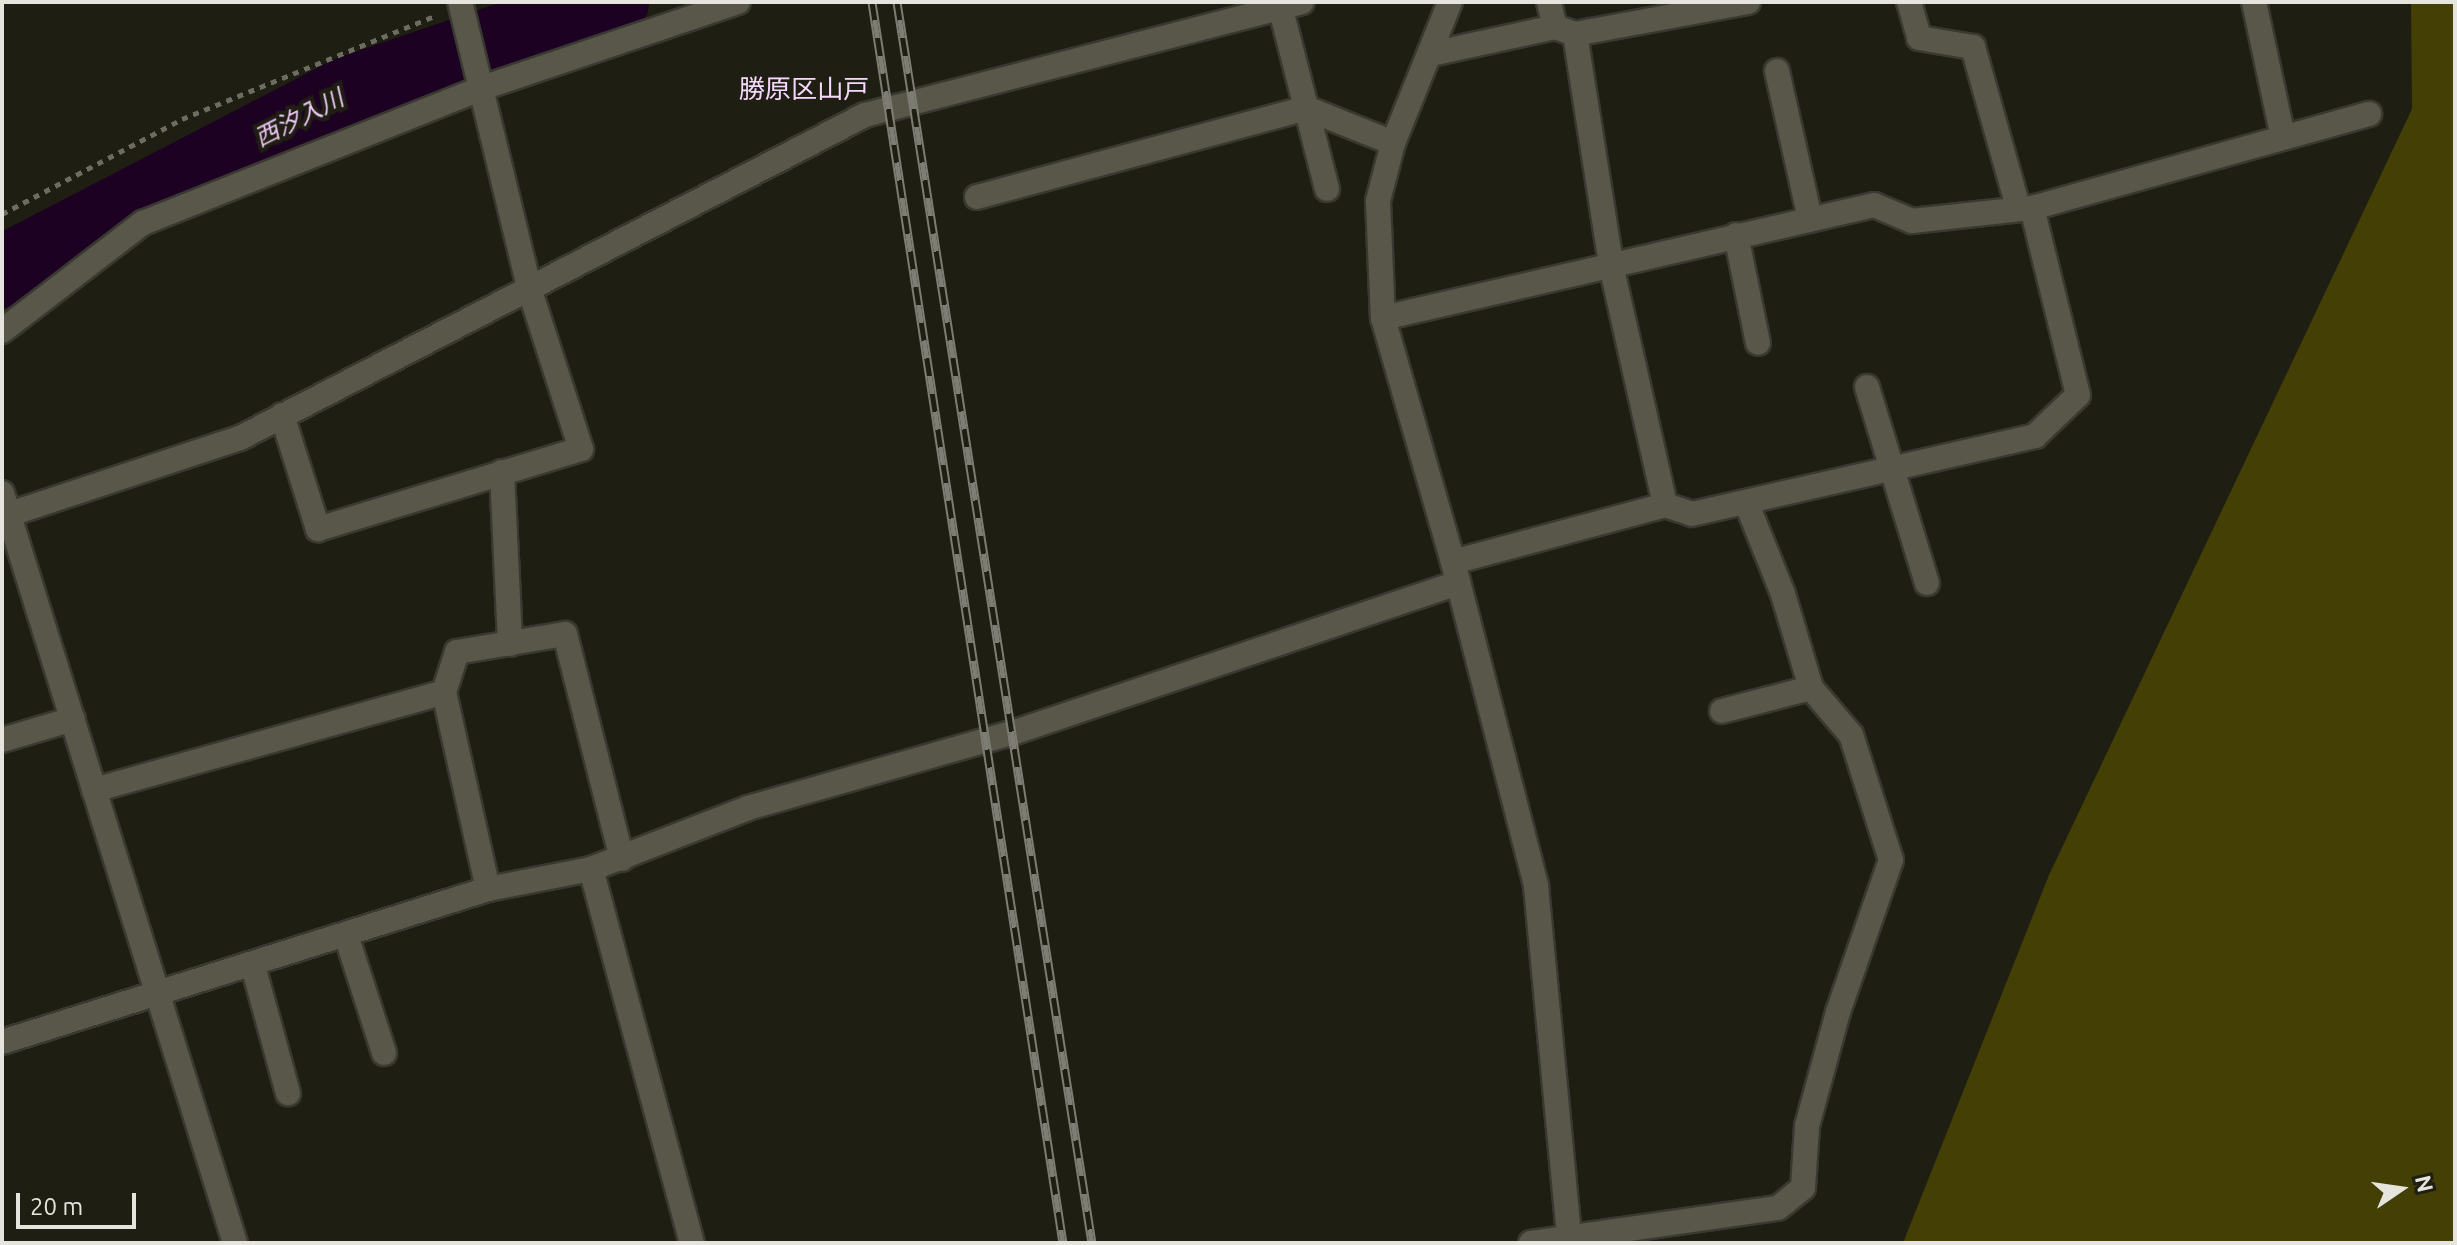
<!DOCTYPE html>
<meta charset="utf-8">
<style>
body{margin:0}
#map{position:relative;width:2457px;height:1245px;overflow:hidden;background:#1f1e12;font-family:Ubuntu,"Noto Sans JP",sans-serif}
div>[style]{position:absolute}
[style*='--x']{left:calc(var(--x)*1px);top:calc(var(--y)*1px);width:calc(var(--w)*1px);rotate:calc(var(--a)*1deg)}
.green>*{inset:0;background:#433f05}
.river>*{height:72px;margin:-36px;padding:0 36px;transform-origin:36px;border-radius:36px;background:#1d0123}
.path>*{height:5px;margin-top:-2.5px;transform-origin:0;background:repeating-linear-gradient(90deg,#6c6c61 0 6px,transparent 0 12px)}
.roads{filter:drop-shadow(2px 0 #393931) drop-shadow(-2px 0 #393931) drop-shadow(0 2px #393931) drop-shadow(0 -2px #393931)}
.minor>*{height:24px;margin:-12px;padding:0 12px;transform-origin:12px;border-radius:12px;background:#585749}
.rail>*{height:9px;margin-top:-4.5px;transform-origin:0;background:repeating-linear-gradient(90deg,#1f1e12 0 18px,#7d7d73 0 36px);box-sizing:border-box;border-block:2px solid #7d7d73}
span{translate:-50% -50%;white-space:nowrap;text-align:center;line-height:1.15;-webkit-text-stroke:8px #1f1e12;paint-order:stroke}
.water-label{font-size:24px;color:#eec8f7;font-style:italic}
.quarter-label{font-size:26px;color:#f6d8fd}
.frame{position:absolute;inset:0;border:4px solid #e5e5dd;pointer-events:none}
.north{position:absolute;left:2361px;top:1149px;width:80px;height:80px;-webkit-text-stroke:6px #1f1e12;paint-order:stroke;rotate:77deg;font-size:22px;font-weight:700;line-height:32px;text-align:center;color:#e5e5dd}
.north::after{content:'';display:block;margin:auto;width:28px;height:36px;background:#e5e5dd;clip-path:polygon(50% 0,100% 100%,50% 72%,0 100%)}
.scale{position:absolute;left:16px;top:1193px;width:120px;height:36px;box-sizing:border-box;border:4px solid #e5e5dd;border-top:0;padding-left:10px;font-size:24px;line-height:28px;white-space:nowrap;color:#e5e5dd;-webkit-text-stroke:6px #1f1e12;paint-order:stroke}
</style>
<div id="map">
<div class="green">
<i style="clip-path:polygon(2411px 2px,2455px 2px,2455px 1243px,1903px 1243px,2049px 875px,2412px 109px)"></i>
</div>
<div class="river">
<i style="--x:2;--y:272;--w:391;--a:-27.4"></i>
<i style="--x:349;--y:92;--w:279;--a:-18.8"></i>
</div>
<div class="path">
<i style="--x:2;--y:214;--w:204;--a:-27.8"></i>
<i style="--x:182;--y:119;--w:272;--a:-22.2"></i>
</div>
<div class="roads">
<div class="minor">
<i style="--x:1279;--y:2;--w:193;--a:75.6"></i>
<i style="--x:1450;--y:2;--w:152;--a:112"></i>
<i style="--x:1393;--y:143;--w:60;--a:104.5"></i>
<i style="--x:1378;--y:201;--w:117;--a:87.6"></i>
<i style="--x:1383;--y:318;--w:254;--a:74"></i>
<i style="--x:1453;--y:562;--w:334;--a:75.6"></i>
<i style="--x:1536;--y:886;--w:359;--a:84.6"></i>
<i style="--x:1549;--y:2;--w:26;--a:77"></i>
<i style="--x:1909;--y:2;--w:37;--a:74"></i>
<i style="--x:1919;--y:38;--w:55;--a:9.5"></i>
<i style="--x:1973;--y:47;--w:166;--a:74.3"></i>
<i style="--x:2254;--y:2;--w:138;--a:77.9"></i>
<i style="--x:1575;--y:34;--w:176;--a:-10.5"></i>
<i style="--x:1431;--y:54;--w:127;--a:-12.3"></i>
<i style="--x:1555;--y:27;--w:21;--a:19"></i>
<i style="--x:1575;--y:34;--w:234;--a:81.1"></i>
<i style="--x:1611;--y:265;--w:246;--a:77.3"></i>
<i style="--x:1665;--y:505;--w:28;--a:18"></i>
<i style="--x:1692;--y:514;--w:352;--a:-12.8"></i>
<i style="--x:2035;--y:436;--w:59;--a:-43.6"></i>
<i style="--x:2078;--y:395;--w:193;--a:-103.8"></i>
<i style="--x:1777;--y:71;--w:152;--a:77.4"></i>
<i style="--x:977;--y:197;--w:341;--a:-15.1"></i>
<i style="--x:1306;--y:108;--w:94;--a:21.9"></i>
<i style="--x:1736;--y:235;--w:110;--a:78.5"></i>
<i style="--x:1383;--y:318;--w:504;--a:-12.96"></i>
<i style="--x:1874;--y:205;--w:41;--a:22.8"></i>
<i style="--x:1912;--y:221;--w:121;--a:-6.2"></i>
<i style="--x:2032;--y:208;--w:350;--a:-15.6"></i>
<i style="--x:2;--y:331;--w:178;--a:-37.5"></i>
<i style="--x:143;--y:223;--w:365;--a:-21.7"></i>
<i style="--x:482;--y:88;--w:270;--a:-18.6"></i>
<i style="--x:1867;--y:387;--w:205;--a:73"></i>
<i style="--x:282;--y:415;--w:120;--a:72.5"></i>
<i style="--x:318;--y:529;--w:275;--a:-16.9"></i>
<i style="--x:581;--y:449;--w:166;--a:-107.9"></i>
<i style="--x:530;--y:291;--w:297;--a:-103.6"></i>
<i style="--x:502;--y:472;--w:172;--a:87.3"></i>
<i style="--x:2;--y:493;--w:785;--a:72.74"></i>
<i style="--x:10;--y:514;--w:242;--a:-18.3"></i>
<i style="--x:240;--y:438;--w:704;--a:-27.33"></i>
<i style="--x:865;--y:115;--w:451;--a:-14.5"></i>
<i style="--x:1453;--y:562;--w:220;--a:-15"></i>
<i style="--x:1722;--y:711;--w:92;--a:-14.5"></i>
<i style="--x:2;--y:740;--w:74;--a:-16.5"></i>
<i style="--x:94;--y:790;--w:363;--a:-15.6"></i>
<i style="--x:591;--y:869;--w:387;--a:74.9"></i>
<i style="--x:488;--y:889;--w:202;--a:-102.6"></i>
<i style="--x:444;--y:692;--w:42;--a:-72"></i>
<i style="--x:457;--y:652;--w:109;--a:-9.5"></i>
<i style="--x:565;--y:634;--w:232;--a:75.8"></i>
<i style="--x:346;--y:935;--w:124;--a:72.1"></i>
<i style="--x:253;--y:966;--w:132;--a:74.6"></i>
<i style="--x:2;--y:1042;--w:510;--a:-17.47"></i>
<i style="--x:488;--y:889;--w:105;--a:-11"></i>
<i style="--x:591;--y:869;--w:168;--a:-21.2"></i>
<i style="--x:748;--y:808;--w:274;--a:-15.9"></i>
<i style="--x:1012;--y:733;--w:471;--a:-18.6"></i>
<i style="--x:1531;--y:1243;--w:249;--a:-8.1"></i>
<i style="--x:1778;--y:1208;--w:32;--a:-39"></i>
<i style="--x:1803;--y:1188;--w:62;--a:-86.3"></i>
<i style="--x:1807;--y:1126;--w:118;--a:-74.8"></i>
<i style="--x:1838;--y:1012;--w:161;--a:-70.8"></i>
<i style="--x:1891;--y:860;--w:131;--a:-107.7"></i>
<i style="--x:1851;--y:735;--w:62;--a:-130.4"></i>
<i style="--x:1811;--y:688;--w:98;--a:-106.6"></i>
<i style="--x:1783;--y:594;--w:99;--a:-111.9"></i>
</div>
</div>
<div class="rail">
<i style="--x:872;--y:2;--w:1256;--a:81.25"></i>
<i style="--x:897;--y:2;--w:1256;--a:81.07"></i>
</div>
<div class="water-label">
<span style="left:299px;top:118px;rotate:-27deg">西汐入川</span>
</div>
<div class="quarter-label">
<span style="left:804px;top:89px">勝原区山戸</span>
</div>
<div class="frame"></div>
<div class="north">N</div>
<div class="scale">20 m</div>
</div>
